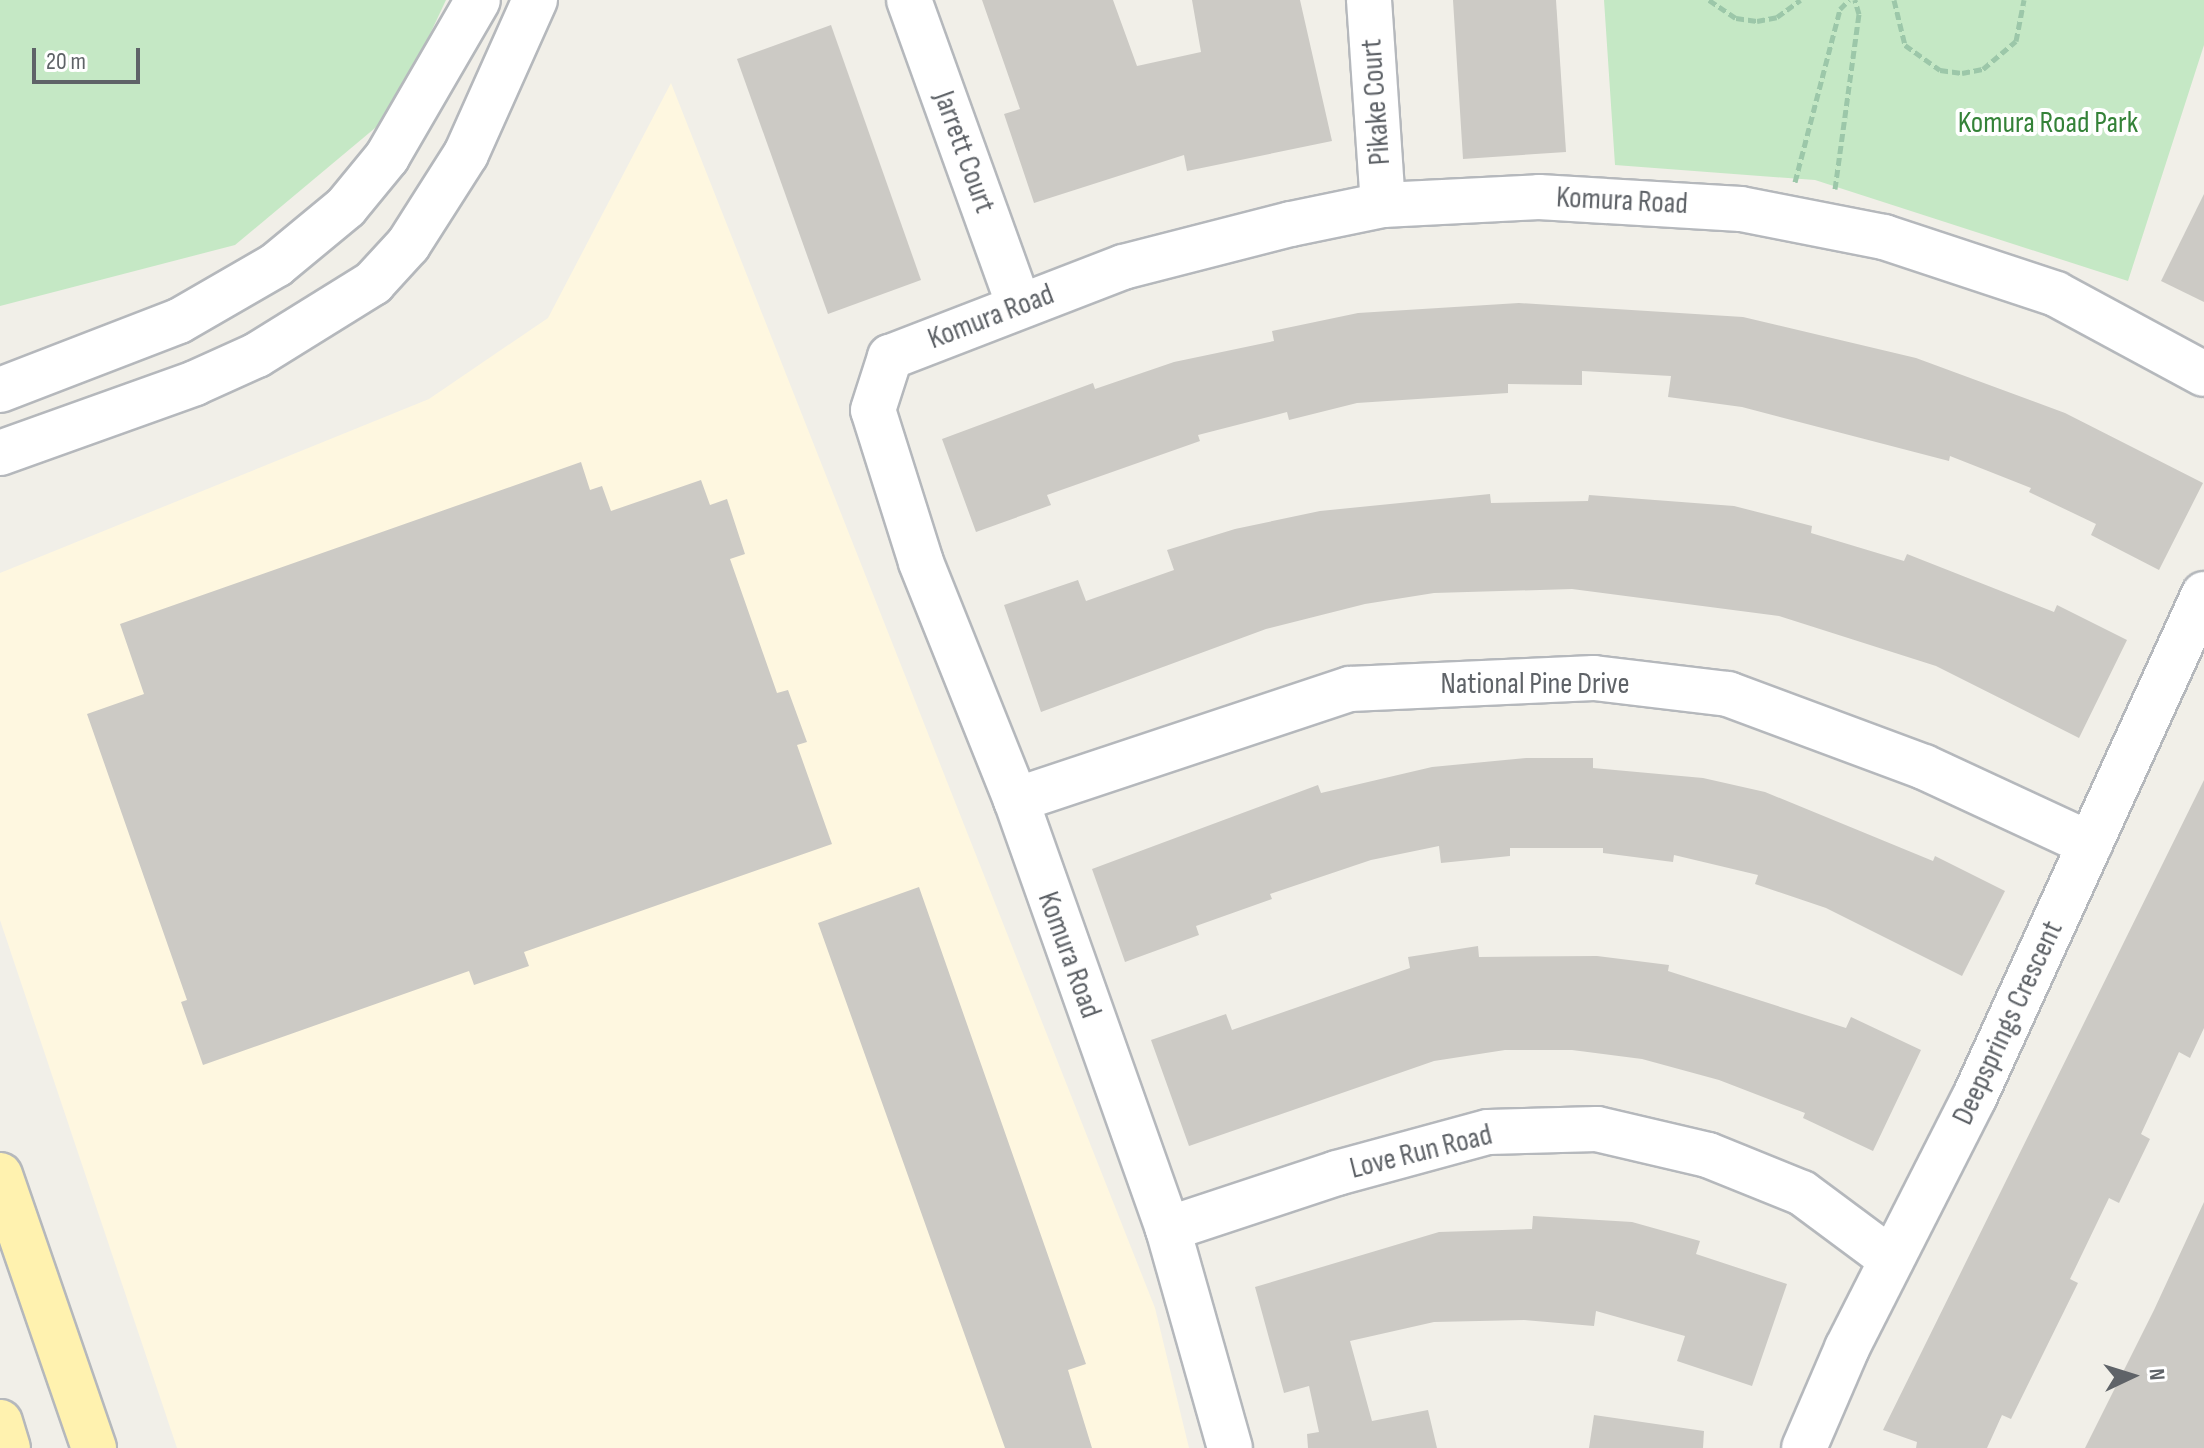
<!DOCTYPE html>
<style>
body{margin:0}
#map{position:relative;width:2204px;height:1448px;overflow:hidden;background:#f1efe8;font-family:"Sofia Sans Condensed",sans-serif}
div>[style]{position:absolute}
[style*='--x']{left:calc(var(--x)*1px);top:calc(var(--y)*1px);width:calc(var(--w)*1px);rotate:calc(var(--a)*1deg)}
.commercial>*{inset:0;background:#fef7e0}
.green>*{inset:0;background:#c5e8c5}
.building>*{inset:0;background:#cccac5}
.path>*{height:5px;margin-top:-2.5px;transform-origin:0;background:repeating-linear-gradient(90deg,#9cc7a9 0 8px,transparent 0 12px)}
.roads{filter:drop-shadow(2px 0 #b5b8bc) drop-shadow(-2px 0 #b5b8bc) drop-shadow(0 2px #b5b8bc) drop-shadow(0 -2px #b5b8bc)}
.minor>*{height:44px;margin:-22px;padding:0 22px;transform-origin:22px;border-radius:22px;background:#fff}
.major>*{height:44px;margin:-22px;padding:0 22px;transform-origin:22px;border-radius:22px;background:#fff2af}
span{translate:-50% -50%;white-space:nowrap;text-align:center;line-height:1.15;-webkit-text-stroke:8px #fff;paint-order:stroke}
.street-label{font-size:30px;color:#5f6368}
.park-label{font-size:30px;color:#348238}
.north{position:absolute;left:2092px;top:1336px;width:80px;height:80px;-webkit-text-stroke:6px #fff;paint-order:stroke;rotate:86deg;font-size:22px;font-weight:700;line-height:32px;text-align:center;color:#5f6368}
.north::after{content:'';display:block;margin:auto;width:28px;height:36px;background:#5f6368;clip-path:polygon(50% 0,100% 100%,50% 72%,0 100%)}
.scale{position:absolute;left:32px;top:48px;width:108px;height:36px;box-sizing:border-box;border:4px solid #5f6368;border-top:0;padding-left:10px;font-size:24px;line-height:28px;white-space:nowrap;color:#5f6368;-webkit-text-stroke:6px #fff;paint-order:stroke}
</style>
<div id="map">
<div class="commercial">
<i style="clip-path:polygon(671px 83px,1155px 1308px,1189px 1448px,177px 1448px,0 920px,0 573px,429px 399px,548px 318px)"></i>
</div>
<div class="green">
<i style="clip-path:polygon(0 0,446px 0,393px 113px,235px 245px,0 306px)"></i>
<i style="clip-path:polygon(1604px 0,2204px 0,2204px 45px,2128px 281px,1815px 180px,1615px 165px)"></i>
</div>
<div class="building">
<i style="clip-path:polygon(982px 0,1113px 0,1137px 66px,1201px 52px,1192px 0,1300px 0,1332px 141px,1187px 171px,1184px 155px,1034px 203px,1004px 114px,1020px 109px)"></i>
<i style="clip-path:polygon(1453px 0,1556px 0,1566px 152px,1463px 159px)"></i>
<i style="clip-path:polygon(831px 25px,921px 280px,828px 314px,737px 59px)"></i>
<i style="clip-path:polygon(2204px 194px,2204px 302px,2161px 281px)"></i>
<i style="clip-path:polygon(1519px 303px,1743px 317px,1916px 358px,2065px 413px,2203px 483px,2159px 570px,2091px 535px,2096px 524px,2029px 492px,2031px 488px,1950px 456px,1949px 461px,1742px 407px,1668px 397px,1671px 376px,1582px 371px,1582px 385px,1508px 384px,1508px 393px,1357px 403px,1289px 420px,1287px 412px,1198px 435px,1200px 441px,1047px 495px,1051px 505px,976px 532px,942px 439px,1093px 383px,1095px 389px,1174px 362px,1274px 341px,1272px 331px,1358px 313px)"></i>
<i style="clip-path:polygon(581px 462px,590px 490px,602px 486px,611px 511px,701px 480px,710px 505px,727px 499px,745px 554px,730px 559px,777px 693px,788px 690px,807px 742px,797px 745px,832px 844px,524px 952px,529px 966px,474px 985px,469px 971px,203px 1065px,181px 1002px,187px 1000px,87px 714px,144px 694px,120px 624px)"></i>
<i style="clip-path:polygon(1490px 494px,1491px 503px,1588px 501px,1589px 495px,1734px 506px,1812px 526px,1811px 533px,1904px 561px,1907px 554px,2054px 612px,2057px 605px,2127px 640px,2079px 738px,1936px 666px,1779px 616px,1572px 589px,1434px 593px,1365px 604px,1266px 629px,1041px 712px,1004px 605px,1078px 580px,1086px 601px,1174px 570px,1167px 550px,1235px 529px,1320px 511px)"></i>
<i style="clip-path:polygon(1526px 758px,1593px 758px,1593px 768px,1703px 778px,1765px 792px,1933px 861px,1935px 856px,2005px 891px,1962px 976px,1826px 908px,1755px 884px,1758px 875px,1674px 855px,1673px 862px,1603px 853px,1603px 848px,1510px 848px,1510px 856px,1441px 863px,1439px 846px,1371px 860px,1270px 894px,1272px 899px,1196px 926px,1199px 935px,1125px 962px,1092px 869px,1318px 785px,1321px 793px,1432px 767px)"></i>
<i style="clip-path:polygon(2204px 780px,2204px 1028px,2190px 1058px,2179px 1052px,2141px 1134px,2150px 1139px,2119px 1203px,2109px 1198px,2070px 1279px,2078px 1283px,2011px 1419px,2002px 1415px,1987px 1448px,1916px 1448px,1917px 1442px,1883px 1430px)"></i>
<i style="clip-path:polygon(919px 887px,1086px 1364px,1068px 1370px,1092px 1448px,1005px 1448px,818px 923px)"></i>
<i style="clip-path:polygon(1478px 946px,1479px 957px,1597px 956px,1669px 965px,1668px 971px,1846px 1028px,1851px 1017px,1921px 1050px,1873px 1151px,1803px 1118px,1805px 1113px,1719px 1080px,1642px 1059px,1572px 1050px,1505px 1050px,1434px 1061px,1189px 1146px,1151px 1040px,1226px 1014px,1232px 1030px,1410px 968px,1408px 957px)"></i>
<i style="clip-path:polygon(2204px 1202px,2204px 1448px,2085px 1448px,2154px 1310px)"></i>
<i style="clip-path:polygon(1533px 1216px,1632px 1222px,1700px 1241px,1696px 1254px,1787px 1284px,1752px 1386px,1677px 1361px,1685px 1336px,1596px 1311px,1594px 1326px,1524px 1320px,1434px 1322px,1350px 1341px,1372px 1421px,1428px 1410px,1437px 1448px,1308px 1448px,1307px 1434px,1319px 1432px,1309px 1386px,1284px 1393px,1255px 1287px,1439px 1232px,1532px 1229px)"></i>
<i style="clip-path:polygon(1594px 1415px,1704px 1431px,1703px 1448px,1589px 1448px)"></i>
</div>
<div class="path">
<i style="--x:1709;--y:0;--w:32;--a:34"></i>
<i style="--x:1736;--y:18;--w:21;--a:8"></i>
<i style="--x:1757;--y:21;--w:20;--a:-11"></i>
<i style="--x:1777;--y:17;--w:29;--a:-36"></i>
<i style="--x:1894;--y:0;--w:46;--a:76.3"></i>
<i style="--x:1905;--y:45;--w:43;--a:35.5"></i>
<i style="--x:1940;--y:70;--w:22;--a:8"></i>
<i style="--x:1962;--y:73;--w:21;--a:-11"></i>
<i style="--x:1983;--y:69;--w:43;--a:-40.3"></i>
<i style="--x:2016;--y:41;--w:42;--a:-79"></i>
<i style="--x:1795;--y:182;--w:179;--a:-75.4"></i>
<i style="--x:1840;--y:9;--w:13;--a:-45"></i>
<i style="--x:1835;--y:189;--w:177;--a:-82.2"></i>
<i style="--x:1859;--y:14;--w:15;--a:-106"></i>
</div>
<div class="roads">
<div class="minor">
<i style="--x:909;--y:0;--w:324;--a:70.2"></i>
<i style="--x:1369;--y:0;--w:205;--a:86.1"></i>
<i style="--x:0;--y:390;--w:192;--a:-21.1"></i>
<i style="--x:179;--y:321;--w:112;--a:-30"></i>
<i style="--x:276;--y:265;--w:91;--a:-39.6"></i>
<i style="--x:346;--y:207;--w:65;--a:-50.6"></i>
<i style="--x:387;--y:157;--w:181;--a:-59.9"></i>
<i style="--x:0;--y:453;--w:207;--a:-19.7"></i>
<i style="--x:195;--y:383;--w:68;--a:-24.3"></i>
<i style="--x:257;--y:355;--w:137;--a:-31.8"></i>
<i style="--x:373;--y:283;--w:52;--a:-47.4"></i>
<i style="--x:408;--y:245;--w:108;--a:-57.5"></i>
<i style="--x:466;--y:154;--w:169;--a:-65.9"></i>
<i style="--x:1016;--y:800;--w:352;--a:-18.4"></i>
<i style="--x:1350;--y:689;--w:244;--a:-2.6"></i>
<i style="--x:1594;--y:678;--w:135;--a:6.8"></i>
<i style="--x:1728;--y:694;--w:209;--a:20.4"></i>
<i style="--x:1924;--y:767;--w:183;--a:24.9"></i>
<i style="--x:1168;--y:1229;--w:178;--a:-18.3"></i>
<i style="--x:1337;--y:1173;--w:156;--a:-15.2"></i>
<i style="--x:1488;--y:1132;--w:109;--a:-1.6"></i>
<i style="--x:1597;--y:1129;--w:114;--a:13.2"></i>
<i style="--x:1708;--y:1155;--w:101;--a:22"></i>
<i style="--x:1802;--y:1193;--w:111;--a:36.6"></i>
<i style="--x:1230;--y:1448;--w:228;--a:-105.8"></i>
<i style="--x:1168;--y:1229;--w:455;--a:-109.5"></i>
<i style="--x:1016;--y:800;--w:256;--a:-111.8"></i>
<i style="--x:921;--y:562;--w:159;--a:-107.5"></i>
<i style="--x:873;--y:410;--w:56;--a:-72.2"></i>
<i style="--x:890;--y:357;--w:250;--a:-21.1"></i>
<i style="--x:1123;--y:267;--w:173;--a:-14.4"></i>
<i style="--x:1291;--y:224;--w:94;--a:-11.7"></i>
<i style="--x:1383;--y:205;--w:156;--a:-2.9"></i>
<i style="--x:1539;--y:197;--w:202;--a:3.4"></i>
<i style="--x:1741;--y:209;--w:146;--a:11.1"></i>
<i style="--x:1884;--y:237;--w:181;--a:18.3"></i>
<i style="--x:2056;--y:294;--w:168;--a:28.4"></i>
<i style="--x:1804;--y:1448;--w:109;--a:-66.7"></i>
<i style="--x:1847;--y:1348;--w:280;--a:-63.1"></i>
<i style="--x:1974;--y:1098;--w:554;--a:-65.47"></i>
</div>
<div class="major">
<i style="--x:0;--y:1175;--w:289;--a:71"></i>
<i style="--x:0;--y:1422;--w:27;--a:73"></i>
</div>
</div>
<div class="street-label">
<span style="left:1376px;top:102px;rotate:-94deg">Pikake Court</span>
<span style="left:964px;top:152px;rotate:70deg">Jarrett Court</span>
<span style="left:1622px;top:201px;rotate:3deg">Komura Road</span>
<span style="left:991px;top:317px;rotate:-21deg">Komura Road</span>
<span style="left:1535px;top:684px">National Pine Drive</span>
<span style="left:1069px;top:955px;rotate:70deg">Komura Road</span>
<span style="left:2008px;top:1023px;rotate:-65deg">Deepsprings Crescent</span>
<span style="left:1421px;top:1152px;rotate:-14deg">Love Run Road</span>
</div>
<div class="park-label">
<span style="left:2048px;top:123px">Komura Road Park</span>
</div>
<div class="north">N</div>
<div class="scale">20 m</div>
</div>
